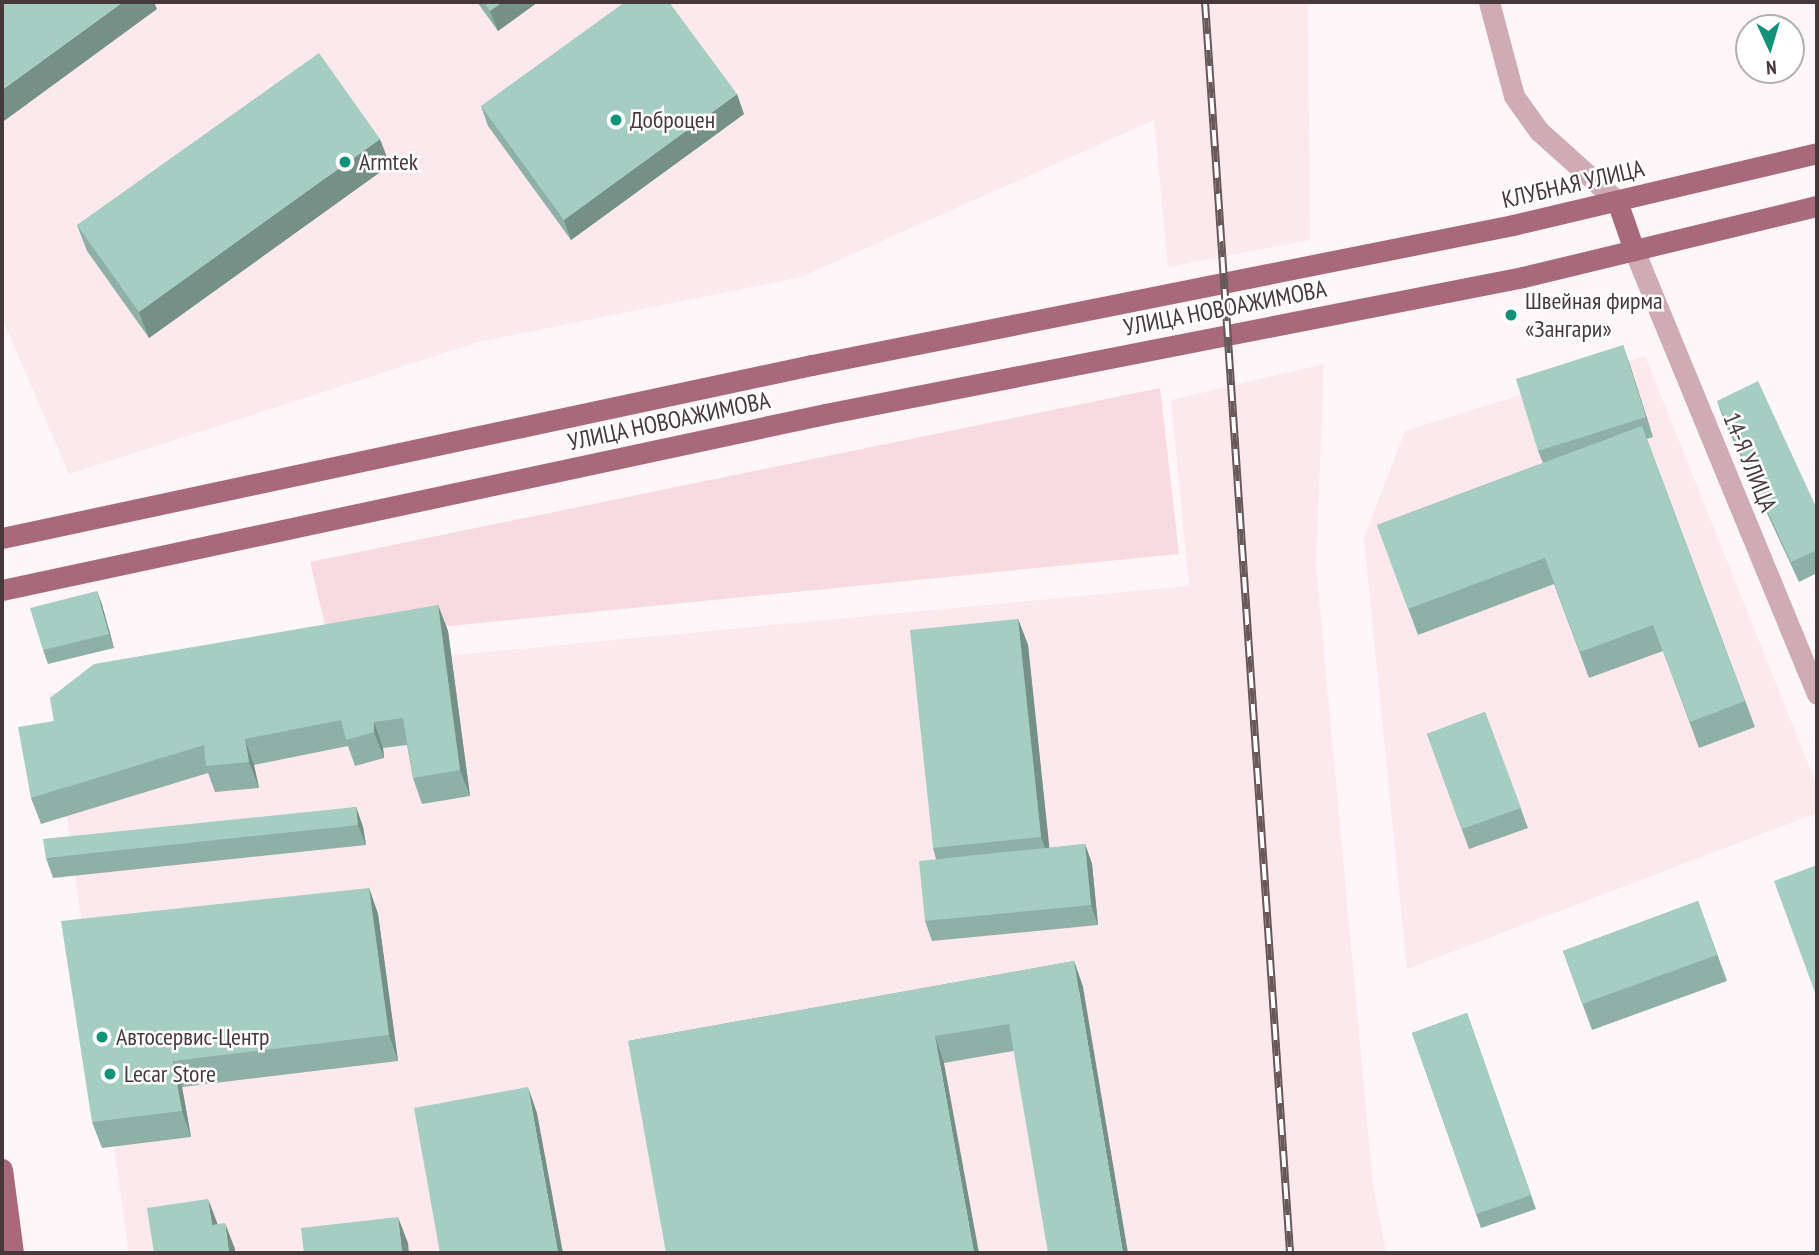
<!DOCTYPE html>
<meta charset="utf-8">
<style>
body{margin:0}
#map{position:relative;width:1819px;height:1255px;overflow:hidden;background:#fef6f8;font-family:"PT Sans Narrow",sans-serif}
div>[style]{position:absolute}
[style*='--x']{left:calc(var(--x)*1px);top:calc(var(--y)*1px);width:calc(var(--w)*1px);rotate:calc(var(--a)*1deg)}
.built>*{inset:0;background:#fce9ed}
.green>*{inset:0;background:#f7dbe1}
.minor>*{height:21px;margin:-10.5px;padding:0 10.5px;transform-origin:10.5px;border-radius:10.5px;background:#cfabb3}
.major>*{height:21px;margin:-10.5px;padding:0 10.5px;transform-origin:10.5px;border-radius:10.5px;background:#a86a7a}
.rail>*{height:8px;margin-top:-4px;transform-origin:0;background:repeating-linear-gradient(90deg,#fff 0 16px,#66585b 0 32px);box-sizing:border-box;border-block:2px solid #66585b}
.wall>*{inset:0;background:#8fb0a6}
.shaded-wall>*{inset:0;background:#749087}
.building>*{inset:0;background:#a6cdc1}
.dots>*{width:19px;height:19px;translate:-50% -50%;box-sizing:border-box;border:4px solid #fff;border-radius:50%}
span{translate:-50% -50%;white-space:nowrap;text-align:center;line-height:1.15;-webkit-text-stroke:5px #fff;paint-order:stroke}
.poi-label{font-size:24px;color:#47383b}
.left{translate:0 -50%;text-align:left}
.street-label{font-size:24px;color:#47383b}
.frame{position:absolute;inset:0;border:4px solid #47383b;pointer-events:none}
.north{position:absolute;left:1735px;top:14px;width:70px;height:70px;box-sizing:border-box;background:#fff;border:2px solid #b5afb1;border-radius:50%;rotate:176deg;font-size:19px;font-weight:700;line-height:28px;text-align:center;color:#47383b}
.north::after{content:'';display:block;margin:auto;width:24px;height:32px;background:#129279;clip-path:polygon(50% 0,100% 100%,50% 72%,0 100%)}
</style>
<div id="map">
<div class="built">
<i style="clip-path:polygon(2px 2px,1308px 2px,1310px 240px,1168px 267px,1154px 120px,801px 277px,478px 342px,69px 474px,2px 318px)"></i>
<i style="clip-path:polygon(1645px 356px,1817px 786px,1817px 813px,1407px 969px,1364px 538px,1405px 431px)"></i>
<i style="clip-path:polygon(1324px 364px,1316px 565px,1373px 1185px,1386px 1253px,129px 1253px,49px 693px,1189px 586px,1171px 400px)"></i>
</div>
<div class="green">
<i style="clip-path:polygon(1160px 388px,1179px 554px,328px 638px,310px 562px)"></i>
</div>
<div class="minor">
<i style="--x:1489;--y:2;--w:97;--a:75.1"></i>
<i style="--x:1514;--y:96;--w:43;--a:54.5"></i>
<i style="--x:1539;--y:131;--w:105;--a:41.9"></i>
<i style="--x:1634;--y:250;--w:480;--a:67.6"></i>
</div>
<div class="major">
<i style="--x:1617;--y:201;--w:52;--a:70.9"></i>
<i style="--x:2;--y:538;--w:828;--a:-12.06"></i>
<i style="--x:812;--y:365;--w:715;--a:-11.29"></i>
<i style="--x:1513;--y:225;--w:312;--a:-13.3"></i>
<i style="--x:2;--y:590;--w:842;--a:-12.07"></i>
<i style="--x:825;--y:414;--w:711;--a:-11.1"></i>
<i style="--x:1523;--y:277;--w:302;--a:-13.6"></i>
<i style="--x:2;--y:1169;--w:85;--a:82.5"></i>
</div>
<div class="rail">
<i style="--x:1205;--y:2;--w:1254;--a:86.11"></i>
</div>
<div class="wall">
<i style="clip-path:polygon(477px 2px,538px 2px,498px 31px)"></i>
<i style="clip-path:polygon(481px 106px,744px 114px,571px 240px,488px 126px)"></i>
<i style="clip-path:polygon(390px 165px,149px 338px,87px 251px,77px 225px)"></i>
<i style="clip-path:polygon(1623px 345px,1653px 437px,1647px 439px,1755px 727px,1699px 748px,1663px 651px,1589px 678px,1554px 584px,1418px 635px,1377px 525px,1543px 463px,1538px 451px)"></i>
<i style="clip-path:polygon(1717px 401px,1817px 509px,1817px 573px,1799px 582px,1724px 421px)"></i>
<i style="clip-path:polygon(97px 591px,102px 605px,114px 648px,48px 664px,43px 650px)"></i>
<i style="clip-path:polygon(438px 605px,448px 631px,470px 796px,422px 804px,413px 778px,407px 745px,383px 748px,384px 758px,355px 766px,348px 746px,254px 765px,259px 788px,215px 792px,208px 773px,41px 824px,31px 798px,54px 721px)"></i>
<i style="clip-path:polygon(1018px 619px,1028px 645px,1049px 848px,1085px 844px,1092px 864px,1098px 925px,932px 941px,925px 921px,936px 859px,933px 848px)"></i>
<i style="clip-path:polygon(1485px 712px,1528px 828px,1469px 849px,1427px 734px)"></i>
<i style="clip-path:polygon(356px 807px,363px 827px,366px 845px,53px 878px,46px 858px)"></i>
<i style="clip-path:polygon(369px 888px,378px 914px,398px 1061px,182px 1087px,191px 1137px,102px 1148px,92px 1122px)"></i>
<i style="clip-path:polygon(1698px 901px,1727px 981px,1592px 1030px,1563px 951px)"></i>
<i style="clip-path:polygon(1074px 961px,1083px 987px,1013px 1051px,944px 1063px,628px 1041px)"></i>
<i style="clip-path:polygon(1467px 1013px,1536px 1209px,1481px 1228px,1412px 1033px)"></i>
</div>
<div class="shaded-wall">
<i style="clip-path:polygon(123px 2px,154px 2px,157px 9px,4px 121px,2px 115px,2px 90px)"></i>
<i style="clip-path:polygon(503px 2px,538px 2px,498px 31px,490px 11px)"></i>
<i style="clip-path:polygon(737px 94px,744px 114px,571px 240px,564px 220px)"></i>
<i style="clip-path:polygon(380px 139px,390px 165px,149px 338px,139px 312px)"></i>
<i style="clip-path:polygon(1623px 345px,1630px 365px,1653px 437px,1646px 417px)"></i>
<i style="clip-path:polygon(97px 591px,102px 605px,114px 648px,109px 634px)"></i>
<i style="clip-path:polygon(438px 605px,448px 631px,470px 796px,460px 770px)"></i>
<i style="clip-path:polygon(1018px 619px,1028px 645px,1051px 863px,1041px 837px)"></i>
<i style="clip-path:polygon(374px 722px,383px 748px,384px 758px,374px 732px)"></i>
<i style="clip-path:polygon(245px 739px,254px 765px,259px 788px,249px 762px)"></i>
<i style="clip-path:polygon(356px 807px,363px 827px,366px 845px,358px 825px)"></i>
<i style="clip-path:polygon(1085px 844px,1092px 864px,1098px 925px,1091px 905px)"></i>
<i style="clip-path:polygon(369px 888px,378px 914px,398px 1061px,389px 1035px)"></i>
<i style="clip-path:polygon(1074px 961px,1083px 987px,1128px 1253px,1123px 1253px)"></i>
<i style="clip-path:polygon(935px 1036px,944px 1063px,979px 1253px,974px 1253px)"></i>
<i style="clip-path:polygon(173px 1061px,182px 1087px,191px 1137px,182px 1111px)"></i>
<i style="clip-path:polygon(528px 1087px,537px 1113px,563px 1253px,558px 1253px)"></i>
<i style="clip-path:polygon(208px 1199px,218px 1225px,212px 1225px)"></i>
<i style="clip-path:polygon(398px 1217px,408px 1243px,409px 1253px,402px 1253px)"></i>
<i style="clip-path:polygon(225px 1223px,235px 1249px,235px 1253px,229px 1253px)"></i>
</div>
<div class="building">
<i style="clip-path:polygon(2px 2px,123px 2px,2px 90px)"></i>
<i style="clip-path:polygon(484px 2px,503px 2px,490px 11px)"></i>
<i style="clip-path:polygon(625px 2px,669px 2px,737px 94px,564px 220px,481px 106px)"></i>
<i style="clip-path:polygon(319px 53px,380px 139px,139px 312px,77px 225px)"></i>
<i style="clip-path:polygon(1623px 345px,1646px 417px,1538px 451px,1516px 379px)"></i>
<i style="clip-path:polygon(1758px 381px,1817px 509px,1817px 550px,1791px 562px,1717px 401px)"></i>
<i style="clip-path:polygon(1642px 426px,1745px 701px,1690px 722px,1653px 625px,1580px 652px,1545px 558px,1408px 609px,1377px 525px)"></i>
<i style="clip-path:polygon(97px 591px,109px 634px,43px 650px,30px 608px)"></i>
<i style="clip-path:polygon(438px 605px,460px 770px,413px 778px,403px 718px,374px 722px,374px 732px,346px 740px,341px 720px,245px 739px,249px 762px,206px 766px,204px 745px,31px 798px,18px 727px,54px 721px,50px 698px,94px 664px)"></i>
<i style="clip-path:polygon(1018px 619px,1041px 837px,933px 848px,910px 630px)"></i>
<i style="clip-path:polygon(1485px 712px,1521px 808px,1462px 829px,1427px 734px)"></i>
<i style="clip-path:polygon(356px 807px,358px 825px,46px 858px,43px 839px)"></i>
<i style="clip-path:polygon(1085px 844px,1091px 905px,925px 921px,919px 861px)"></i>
<i style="clip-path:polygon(1817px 865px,1817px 998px,1774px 881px)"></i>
<i style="clip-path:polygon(369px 888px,389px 1035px,173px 1061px,182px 1111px,92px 1122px,61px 921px)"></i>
<i style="clip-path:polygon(1698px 901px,1717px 955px,1582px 1004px,1563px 951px)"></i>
<i style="clip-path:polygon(1074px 961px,1123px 1253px,1048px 1253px,1009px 1024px,935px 1036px,974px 1253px,666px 1253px,628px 1041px)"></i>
<i style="clip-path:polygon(1467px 1013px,1531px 1195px,1476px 1214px,1412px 1033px)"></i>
<i style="clip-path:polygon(528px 1087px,558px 1253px,440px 1253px,414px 1108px)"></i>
<i style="clip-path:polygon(208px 1199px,212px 1225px,225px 1223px,229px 1253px,154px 1253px,147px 1208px)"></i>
<i style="clip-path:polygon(398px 1217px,402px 1253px,304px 1253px,301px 1228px)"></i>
</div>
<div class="dots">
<i style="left:616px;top:120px;background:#129279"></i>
<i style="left:345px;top:162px;background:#129279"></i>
<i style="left:1511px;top:315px;background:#129279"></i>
<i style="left:102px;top:1037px;background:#129279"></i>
<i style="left:110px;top:1074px;background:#129279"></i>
</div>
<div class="poi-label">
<span class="left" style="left:630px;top:120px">Доброцен</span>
<span class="left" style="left:359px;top:162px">Armtek</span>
<span class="left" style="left:1525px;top:315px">Швейная фирма<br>«Зангари»</span>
<span class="left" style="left:116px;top:1037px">Автосервис-Центр</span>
<span class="left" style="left:124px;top:1074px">Lecar Store</span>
</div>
<div class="street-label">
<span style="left:1573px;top:184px;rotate:-13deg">КЛУБНАЯ УЛИЦА</span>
<span style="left:1225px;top:308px;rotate:-11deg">УЛИЦА НОВОАЖИМОВА</span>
<span style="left:669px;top:421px;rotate:-12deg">УЛИЦА НОВОАЖИМОВА</span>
<span style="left:1750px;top:462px;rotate:68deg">14-Я УЛИЦА</span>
</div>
<div class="frame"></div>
<div class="north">N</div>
</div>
